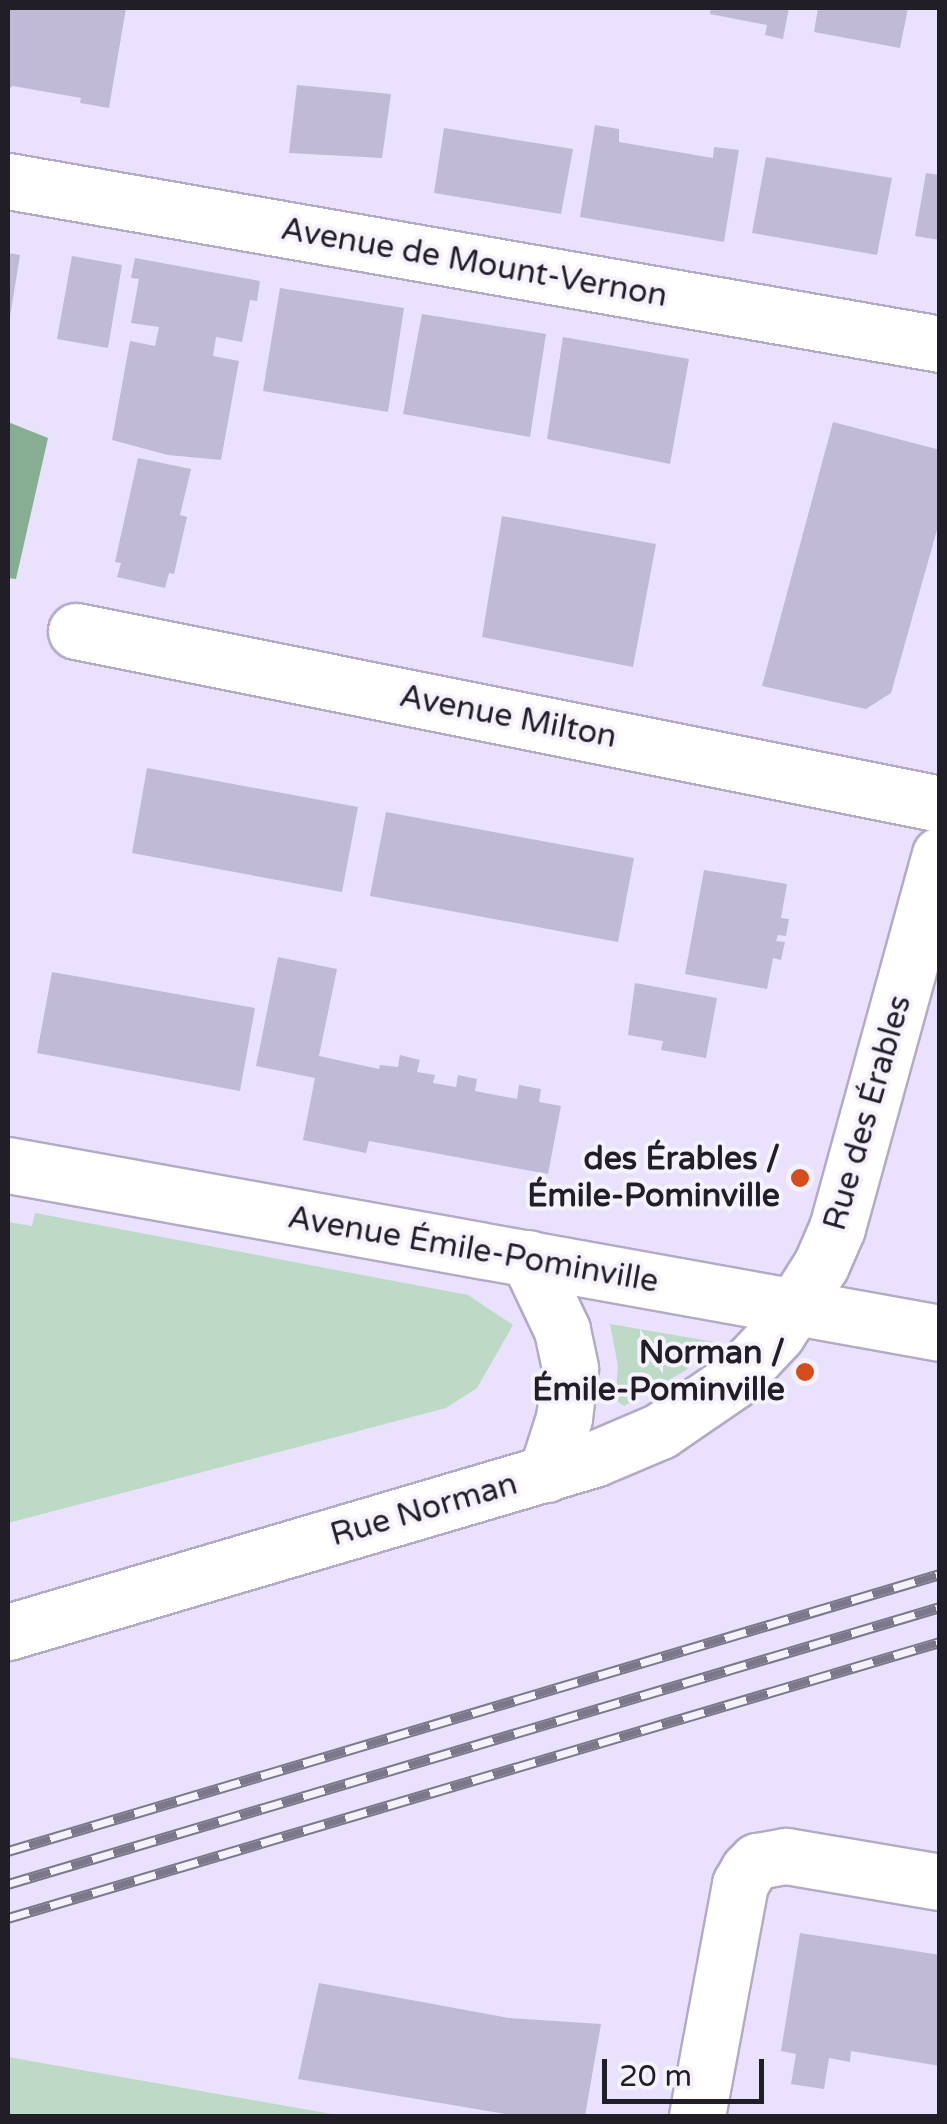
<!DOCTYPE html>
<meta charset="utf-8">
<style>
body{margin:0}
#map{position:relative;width:947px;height:2124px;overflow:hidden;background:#eae1fd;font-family:"Varela Round",sans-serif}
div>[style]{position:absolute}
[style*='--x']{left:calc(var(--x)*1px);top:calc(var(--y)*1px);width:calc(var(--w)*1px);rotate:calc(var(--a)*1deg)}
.green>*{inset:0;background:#bcdac6}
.forest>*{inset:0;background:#85ae93}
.building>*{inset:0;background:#c0bad6}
.roads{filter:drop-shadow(2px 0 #b3aac5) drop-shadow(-2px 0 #b3aac5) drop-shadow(0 2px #b3aac5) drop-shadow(0 -2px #b3aac5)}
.minor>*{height:55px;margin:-27.5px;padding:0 27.5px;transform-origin:27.5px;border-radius:27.5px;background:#fff}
.rail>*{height:11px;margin-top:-5.5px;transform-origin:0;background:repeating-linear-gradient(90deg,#f5f1fd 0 22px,#7d778a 0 44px);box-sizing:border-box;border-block:2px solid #7d778a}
.dots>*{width:28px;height:28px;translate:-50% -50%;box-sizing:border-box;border:5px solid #f5f1fd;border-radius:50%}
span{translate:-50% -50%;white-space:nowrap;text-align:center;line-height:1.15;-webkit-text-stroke:8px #f5f1fd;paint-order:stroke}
.street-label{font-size:32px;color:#211e28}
.poi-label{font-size:32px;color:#211e28;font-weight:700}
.right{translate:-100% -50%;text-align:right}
.frame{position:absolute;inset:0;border:10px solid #211e28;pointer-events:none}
.scale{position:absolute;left:602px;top:2059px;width:162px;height:45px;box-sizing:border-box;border:5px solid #211e28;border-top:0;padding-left:12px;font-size:30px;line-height:35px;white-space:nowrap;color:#211e28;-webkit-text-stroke:8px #f5f1fd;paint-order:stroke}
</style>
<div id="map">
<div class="green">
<i style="clip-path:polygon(35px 1213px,468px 1295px,513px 1325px,477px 1388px,446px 1408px,8px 1523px,8px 1222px,32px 1226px)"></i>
<i style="clip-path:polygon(610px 1324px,715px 1342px,716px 1342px,686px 1370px,624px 1406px,615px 1400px,618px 1366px)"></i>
<i style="clip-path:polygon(8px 2057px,343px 2116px,8px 2116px)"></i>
</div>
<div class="forest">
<i style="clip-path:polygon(8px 422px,48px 438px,16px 579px,8px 578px)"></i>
</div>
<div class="building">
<i style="clip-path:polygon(8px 8px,126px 8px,109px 108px,80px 103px,81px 98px,13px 86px,8px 89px)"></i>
<i style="clip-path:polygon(711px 8px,789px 8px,783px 39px,765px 35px,767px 25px,710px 14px)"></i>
<i style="clip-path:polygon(818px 8px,908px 8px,900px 48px,814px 32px)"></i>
<i style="clip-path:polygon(297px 85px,391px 94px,382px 158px,289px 153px)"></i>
<i style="clip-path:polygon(595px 125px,619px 129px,619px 142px,713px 158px,714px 147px,739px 150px,724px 242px,580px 217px)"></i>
<i style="clip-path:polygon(444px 128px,573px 149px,561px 214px,434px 193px)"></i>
<i style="clip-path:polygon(766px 157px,892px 178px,877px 255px,752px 233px)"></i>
<i style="clip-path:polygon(926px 173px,940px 175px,940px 240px,915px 236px)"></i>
<i style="clip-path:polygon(8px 253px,20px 255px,10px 317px,8px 317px)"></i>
<i style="clip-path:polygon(72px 256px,122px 265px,108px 348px,57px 339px)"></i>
<i style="clip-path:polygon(135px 258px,260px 281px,257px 301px,250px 300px,242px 342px,216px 337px,213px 356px,239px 361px,221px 460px,168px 455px,112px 440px,130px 341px,155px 346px,159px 327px,131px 323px,139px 279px,131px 278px)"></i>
<i style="clip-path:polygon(280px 288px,404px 308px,388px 412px,263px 391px)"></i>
<i style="clip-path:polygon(422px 314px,546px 334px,530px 437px,403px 414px)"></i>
<i style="clip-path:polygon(563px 337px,689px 359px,670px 464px,547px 439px)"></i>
<i style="clip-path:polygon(833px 422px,940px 450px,940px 519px,891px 693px,866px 709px,762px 686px)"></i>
<i style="clip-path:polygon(138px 458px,191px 469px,180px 515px,187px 517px,174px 574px,169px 573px,165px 588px,117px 577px,121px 563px,115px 562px)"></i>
<i style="clip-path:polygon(502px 516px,656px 544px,633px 667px,482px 637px)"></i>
<i style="clip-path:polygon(147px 768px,358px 807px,342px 892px,132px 853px)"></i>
<i style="clip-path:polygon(386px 812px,634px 858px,618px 942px,370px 896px)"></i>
<i style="clip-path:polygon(704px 870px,787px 884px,781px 918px,789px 919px,786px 936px,778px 935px,776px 941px,785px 942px,781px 960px,773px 958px,767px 989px,685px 974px)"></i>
<i style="clip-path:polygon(278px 957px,337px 969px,319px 1056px,379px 1069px,380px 1065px,398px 1067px,400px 1055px,420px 1060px,417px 1072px,435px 1075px,433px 1083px,456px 1087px,458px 1075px,477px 1079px,475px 1091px,517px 1099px,519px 1085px,541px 1089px,539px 1102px,561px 1106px,548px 1174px,369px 1141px,366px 1153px,303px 1140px,315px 1078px,256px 1066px)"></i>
<i style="clip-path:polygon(52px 972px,255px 1008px,240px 1091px,37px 1053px)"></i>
<i style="clip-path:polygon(635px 983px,717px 998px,706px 1058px,661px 1050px,663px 1041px,628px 1035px)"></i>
<i style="clip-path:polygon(800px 1933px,940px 1955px,940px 2066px,851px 2051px,850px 2062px,829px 2058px,824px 2089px,791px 2084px,796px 2054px,781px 2051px)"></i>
<i style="clip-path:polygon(319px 1983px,509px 2018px,601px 2024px,585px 2116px,518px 2116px,298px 2079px)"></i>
</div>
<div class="roads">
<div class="minor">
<i style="--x:8;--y:181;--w:946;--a:9.92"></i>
<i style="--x:76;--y:631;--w:881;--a:11.32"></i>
<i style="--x:8;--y:1165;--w:947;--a:10.22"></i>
<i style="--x:528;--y:1258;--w:80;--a:64.7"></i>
<i style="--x:562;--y:1330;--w:40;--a:78"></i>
<i style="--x:570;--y:1369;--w:49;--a:97"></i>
<i style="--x:564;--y:1418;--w:59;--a:107.8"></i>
<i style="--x:8;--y:1632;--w:611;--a:-16.45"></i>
<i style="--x:594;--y:1459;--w:72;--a:-23"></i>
<i style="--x:660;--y:1431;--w:88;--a:-34.4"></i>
<i style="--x:733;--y:1381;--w:64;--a:-46.9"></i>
<i style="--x:777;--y:1334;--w:82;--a:-57.5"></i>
<i style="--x:821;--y:1265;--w:40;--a:-66.6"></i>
<i style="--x:837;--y:1228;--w:387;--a:-74.6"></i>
<i style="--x:697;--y:2116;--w:236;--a:-79.5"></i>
<i style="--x:740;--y:1884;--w:16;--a:-60"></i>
<i style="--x:748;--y:1870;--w:13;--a:-45"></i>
<i style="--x:757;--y:1861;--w:29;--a:-10"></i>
<i style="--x:786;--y:1856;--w:156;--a:9.6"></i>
</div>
</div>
<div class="rail">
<i style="--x:8;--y:1851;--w:972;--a:-16.55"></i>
<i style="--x:8;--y:1884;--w:972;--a:-16.55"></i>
<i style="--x:8;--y:1918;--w:972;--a:-16.5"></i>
</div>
<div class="dots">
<i style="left:800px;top:1178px;background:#d44d1a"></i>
<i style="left:805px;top:1372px;background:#d44d1a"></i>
</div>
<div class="street-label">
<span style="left:474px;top:263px;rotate:10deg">Avenue de Mount-Vernon</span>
<span style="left:508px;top:717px;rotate:11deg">Avenue Milton</span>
<span style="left:868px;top:1113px;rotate:-74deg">Rue des Érables</span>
<span style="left:473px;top:1250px;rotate:10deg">Avenue Émile-Pominville</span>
<span style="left:424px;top:1510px;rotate:-16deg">Rue Norman</span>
</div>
<div class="poi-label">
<span class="right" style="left:780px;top:1178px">des Érables /<br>Émile-Pominville</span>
<span class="right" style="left:785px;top:1372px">Norman /<br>Émile-Pominville</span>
</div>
<div class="frame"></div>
<div class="scale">20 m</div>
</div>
